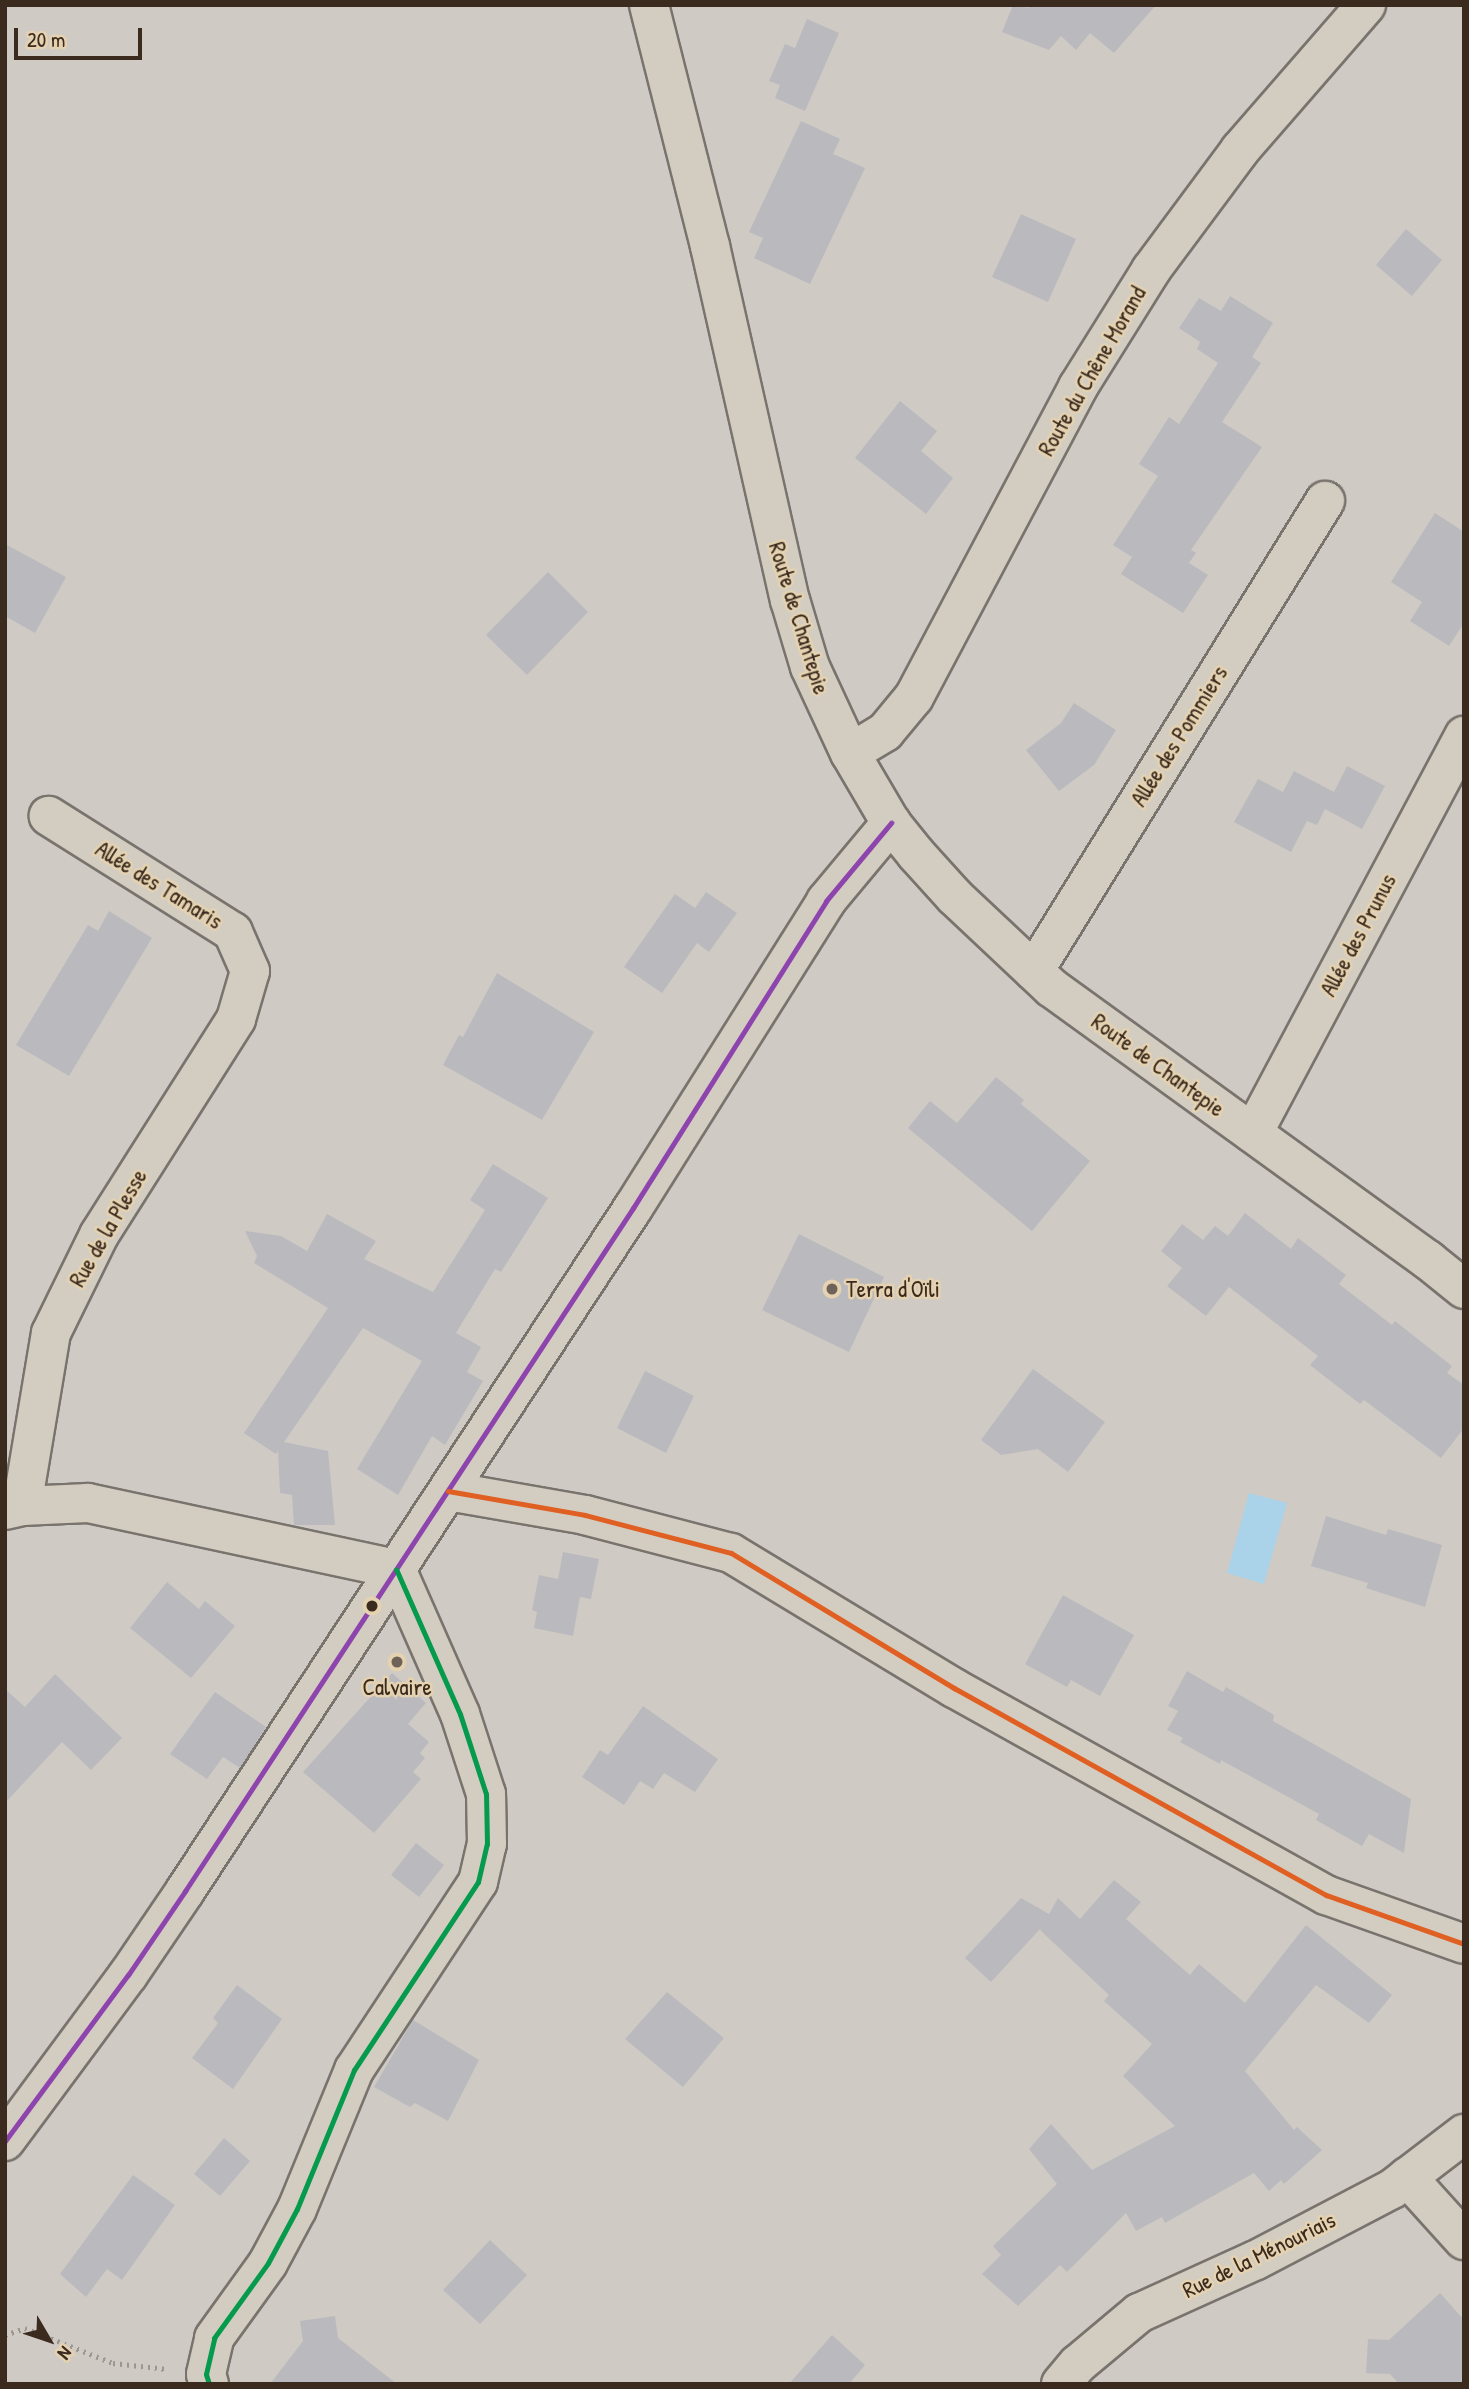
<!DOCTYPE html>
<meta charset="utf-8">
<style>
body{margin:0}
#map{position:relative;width:1469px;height:2389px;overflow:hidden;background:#cfcac4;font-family:"Patrick Hand",sans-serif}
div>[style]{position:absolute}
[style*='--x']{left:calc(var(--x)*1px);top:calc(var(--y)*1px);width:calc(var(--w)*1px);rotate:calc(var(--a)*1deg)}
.water>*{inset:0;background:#aad3ea}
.building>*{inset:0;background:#bababe}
.path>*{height:4.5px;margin-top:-2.25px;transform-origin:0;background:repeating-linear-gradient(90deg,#9c968e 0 2px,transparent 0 7px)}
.roads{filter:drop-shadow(2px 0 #79736e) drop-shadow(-2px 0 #79736e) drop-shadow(0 2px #79736e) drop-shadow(0 -2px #79736e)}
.minor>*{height:38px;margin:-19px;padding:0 19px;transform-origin:19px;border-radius:19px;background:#d3cdc1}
.major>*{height:38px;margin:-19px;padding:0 19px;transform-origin:19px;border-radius:19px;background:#d3cdc1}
.bus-1>*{height:5px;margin:-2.5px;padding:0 2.5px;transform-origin:2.5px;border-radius:2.5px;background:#8e44ad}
.bus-2>*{height:5px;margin:-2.5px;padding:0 2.5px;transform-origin:2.5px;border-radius:2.5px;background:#069a4c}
.bus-3>*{height:5px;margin:-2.5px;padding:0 2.5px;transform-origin:2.5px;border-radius:2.5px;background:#e05f22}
.dots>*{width:19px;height:19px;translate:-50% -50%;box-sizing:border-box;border:4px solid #e5d2b0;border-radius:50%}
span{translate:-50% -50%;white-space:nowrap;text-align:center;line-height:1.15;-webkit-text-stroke:5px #e5d2b0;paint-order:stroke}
.street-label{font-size:23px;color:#3b2a1e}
.poi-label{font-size:23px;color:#3b2a1e}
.left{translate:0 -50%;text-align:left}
.frame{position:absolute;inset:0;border:7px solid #3b2a1e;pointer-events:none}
.north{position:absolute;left:14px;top:2305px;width:70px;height:70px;-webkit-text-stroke:5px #e5d2b0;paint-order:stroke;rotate:129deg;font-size:19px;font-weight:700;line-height:28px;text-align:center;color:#3b2a1e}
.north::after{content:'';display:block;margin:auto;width:24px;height:32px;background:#3b2a1e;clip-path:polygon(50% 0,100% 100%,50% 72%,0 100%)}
.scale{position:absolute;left:14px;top:28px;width:128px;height:32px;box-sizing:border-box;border:4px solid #3b2a1e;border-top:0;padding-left:9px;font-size:21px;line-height:24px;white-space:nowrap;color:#3b2a1e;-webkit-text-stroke:5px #e5d2b0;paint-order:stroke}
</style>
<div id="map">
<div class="water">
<i style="clip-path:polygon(1249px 1493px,1287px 1503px,1264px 1584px,1227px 1573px)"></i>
</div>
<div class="building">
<i style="clip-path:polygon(1013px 5px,1029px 8px,1026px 5px,1156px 5px,1114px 53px,1090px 33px,1076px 50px,1061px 36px,1049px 50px,1002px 32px)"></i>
<i style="clip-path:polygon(807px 19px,839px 33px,805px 111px,775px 98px,780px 85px,769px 81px,785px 44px,795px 48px)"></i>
<i style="clip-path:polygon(801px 121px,840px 139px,833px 154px,865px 168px,810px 284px,754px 258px,763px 238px,749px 232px)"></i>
<i style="clip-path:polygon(1021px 214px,1076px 239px,1048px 302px,992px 277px)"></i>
<i style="clip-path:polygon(1406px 229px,1442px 260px,1412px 296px,1376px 265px)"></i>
<i style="clip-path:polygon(1230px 296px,1273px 323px,1252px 357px,1261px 363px,1222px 422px,1262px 447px,1191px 550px,1196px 553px,1189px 563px,1208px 575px,1183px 613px,1121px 574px,1132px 557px,1113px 545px,1158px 476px,1139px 464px,1169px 417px,1179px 424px,1218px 363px,1197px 349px,1200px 342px,1179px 328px,1199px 298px,1221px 311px)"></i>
<i style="clip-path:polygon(900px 401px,937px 431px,921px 451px,953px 478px,926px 514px,855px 458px)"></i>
<i style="clip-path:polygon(1435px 513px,1464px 532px,1464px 623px,1449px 646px,1410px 621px,1422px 602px,1391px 582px)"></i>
<i style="clip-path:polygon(5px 544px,66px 577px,35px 633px,5px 616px)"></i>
<i style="clip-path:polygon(548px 572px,588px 612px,527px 675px,486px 635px)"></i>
<i style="clip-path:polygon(1074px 703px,1116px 730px,1094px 765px,1059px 791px,1026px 750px,1061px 723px)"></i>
<i style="clip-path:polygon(1347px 766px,1385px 786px,1362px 829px,1325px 809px,1317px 825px,1307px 821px,1291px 852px,1234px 822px,1258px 779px,1283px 792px,1294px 771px,1334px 792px)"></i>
<i style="clip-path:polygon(706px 892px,737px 913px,709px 952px,697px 943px,662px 993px,624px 967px,675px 894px,695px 908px)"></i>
<i style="clip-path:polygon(109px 911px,152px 938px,69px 1076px,16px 1045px,88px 925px,98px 931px)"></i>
<i style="clip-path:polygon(497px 973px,594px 1032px,542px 1120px,443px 1065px,459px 1035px,463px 1037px)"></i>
<i style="clip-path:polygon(996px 1077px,1024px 1100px,1021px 1104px,1090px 1161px,1032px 1231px,908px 1128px,930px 1101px,957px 1123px)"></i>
<i style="clip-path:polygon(493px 1164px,548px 1198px,501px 1272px,495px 1269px,456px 1333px,481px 1347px,467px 1372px,483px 1381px,445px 1445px,432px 1436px,398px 1495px,357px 1469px,422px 1361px,363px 1328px,284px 1442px,328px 1451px,335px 1525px,294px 1525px,292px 1495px,280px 1493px,278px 1451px,276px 1454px,244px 1433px,328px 1308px,254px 1263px,257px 1256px,245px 1231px,281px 1236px,307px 1251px,327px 1214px,376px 1241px,364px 1259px,433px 1292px,485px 1210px,470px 1200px)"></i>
<i style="clip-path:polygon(1245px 1213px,1291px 1249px,1298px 1238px,1346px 1275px,1339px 1284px,1392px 1325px,1395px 1321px,1452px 1366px,1447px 1373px,1464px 1385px,1464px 1428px,1441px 1458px,1364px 1400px,1360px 1404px,1310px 1365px,1318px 1356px,1229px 1287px,1206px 1316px,1167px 1286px,1182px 1268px,1161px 1251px,1182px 1224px,1203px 1240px,1215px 1226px,1228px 1236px)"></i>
<i style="clip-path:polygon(799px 1234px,884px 1277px,849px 1352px,762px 1310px)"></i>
<i style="clip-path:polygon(1033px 1369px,1105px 1422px,1068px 1472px,1038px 1449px,1001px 1455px,981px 1440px)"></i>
<i style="clip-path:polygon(645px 1371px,694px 1396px,666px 1453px,617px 1428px)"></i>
<i style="clip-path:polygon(1326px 1516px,1386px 1535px,1388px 1529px,1442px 1545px,1425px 1607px,1366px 1588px,1368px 1583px,1311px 1566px)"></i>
<i style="clip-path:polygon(563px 1552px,599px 1559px,591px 1599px,580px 1597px,573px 1636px,534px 1628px,537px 1612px,532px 1610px,539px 1575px,558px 1579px)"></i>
<i style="clip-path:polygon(167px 1582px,199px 1609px,205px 1601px,235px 1626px,191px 1678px,130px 1628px)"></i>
<i style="clip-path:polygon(1063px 1595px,1134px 1635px,1100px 1696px,1071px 1680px,1067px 1687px,1025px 1664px)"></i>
<i style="clip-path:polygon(1187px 1671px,1223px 1692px,1226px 1687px,1274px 1715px,1273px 1721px,1411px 1799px,1404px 1853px,1369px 1834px,1362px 1846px,1316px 1820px,1319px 1814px,1221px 1760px,1220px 1764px,1180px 1742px,1183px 1738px,1167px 1730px,1178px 1711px,1168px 1706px)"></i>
<i style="clip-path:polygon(392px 1673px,426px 1703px,408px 1724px,429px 1742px,420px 1753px,425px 1758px,413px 1772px,421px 1779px,374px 1833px,303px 1772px)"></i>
<i style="clip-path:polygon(55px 1674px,122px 1738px,91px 1770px,62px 1742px,5px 1803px,5px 1689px,25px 1707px)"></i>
<i style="clip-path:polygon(215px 1692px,266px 1727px,240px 1768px,223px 1757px,207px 1779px,170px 1754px)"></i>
<i style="clip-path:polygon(643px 1706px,718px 1759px,695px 1792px,664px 1773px,653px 1789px,640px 1781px,624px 1805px,582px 1777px,600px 1750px,608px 1755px)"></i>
<i style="clip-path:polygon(416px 1843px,444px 1865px,419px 1897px,391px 1875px)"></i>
<i style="clip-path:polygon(1114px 1880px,1141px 1902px,1126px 1919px,1190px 1975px,1199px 1964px,1245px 2003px,1306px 1925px,1392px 1995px,1369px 2023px,1316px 1985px,1245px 2071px,1294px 2130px,1297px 2127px,1322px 2150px,1284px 2184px,1281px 2180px,1269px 2191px,1254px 2173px,1165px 2223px,1162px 2217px,1136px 2231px,1126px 2213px,1067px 2272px,1060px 2265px,1018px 2306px,982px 2274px,1001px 2255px,993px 2246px,1057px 2184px,1029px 2149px,1051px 2124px,1092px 2170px,1175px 2126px,1123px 2076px,1152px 2044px,1104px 2001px,1109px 1995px,1040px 1930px,1041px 1928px,991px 1982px,965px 1958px,1021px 1898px,1049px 1914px,1058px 1898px,1080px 1919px)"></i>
<i style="clip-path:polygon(237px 1985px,282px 2019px,233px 2089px,192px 2058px,218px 2023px,213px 2018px)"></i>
<i style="clip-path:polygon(667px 1992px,724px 2038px,683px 2087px,625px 2039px)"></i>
<i style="clip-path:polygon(413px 2020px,479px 2060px,448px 2121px,415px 2103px,410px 2107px,374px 2087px)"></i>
<i style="clip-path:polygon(224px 2138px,250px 2161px,220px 2196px,194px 2174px)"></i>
<i style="clip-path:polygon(133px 2175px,175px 2205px,122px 2280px,107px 2269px,86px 2297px,60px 2274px)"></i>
<i style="clip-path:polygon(490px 2240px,527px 2275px,480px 2324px,443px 2290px)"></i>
<i style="clip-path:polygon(1440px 2293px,1464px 2320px,1464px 2384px,1399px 2384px,1390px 2374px,1366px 2373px,1368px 2339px,1389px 2340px)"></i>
<i style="clip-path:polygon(335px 2316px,338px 2338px,397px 2384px,270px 2384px,303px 2341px,300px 2321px)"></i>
<i style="clip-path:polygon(832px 2335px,865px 2365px,849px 2384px,789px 2384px)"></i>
</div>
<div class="path">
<i style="--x:5;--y:2335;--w:21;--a:-19"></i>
<i style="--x:25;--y:2328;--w:95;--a:21.7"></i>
<i style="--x:113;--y:2363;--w:54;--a:6.3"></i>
</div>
<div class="roads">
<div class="minor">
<i style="--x:850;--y:753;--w:81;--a:59.6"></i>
<i style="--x:891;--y:823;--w:40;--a:51"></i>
<i style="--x:916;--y:854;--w:58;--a:47.8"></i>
<i style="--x:955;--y:897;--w:133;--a:43.2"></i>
<i style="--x:1052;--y:988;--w:464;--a:35.9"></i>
<i style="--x:1428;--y:1260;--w:46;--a:38.9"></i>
<i style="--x:1034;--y:971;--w:553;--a:-58.24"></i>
<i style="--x:1253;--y:1133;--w:450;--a:-62"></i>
<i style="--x:448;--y:1491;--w:139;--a:9.9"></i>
<i style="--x:585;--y:1515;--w:151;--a:14.6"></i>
<i style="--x:731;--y:1553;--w:261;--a:31.2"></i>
<i style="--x:954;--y:1688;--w:426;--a:29.1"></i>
<i style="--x:1326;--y:1895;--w:146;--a:19.5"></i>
<i style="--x:22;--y:1506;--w:175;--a:-80.5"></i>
<i style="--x:51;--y:1333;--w:109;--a:-63.9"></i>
<i style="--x:99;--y:1235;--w:256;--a:-57.6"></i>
<i style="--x:236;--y:1019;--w:50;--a:-73.7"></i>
<i style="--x:250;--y:971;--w:43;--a:-113.6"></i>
<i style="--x:233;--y:932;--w:218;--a:-147.8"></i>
<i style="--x:5;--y:1510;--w:17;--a:-13"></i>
<i style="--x:22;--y:1506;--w:66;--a:-2.6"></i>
<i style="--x:88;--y:1503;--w:315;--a:12.1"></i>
<i style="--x:5;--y:2141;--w:207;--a:-53.5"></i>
<i style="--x:128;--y:1975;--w:102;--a:-55.8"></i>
<i style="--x:185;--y:1891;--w:817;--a:-56.74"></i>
<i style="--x:633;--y:1208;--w:363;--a:-57.8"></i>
<i style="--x:826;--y:901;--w:102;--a:-50.2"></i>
<i style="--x:1407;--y:2177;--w:85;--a:47.9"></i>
<i style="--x:209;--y:2384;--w:10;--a:-107"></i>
<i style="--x:206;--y:2374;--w:37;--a:-77"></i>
<i style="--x:214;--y:2338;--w:92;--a:-54.2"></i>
<i style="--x:268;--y:2263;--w:61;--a:-61.8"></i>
<i style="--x:297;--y:2209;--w:150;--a:-67.7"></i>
<i style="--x:354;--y:2070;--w:225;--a:-56.6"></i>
<i style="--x:478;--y:1882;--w:39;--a:-77"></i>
<i style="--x:487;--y:1844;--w:50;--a:-91.1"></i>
<i style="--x:486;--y:1794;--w:84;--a:-108"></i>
<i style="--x:460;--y:1714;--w:158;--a:-113.8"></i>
<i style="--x:1061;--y:2384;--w:26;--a:-50"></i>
<i style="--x:1078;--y:2364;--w:80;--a:-39.9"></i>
<i style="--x:1139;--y:2313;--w:128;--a:-24.4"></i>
<i style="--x:1256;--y:2260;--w:153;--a:-27.6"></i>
<i style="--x:1392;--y:2189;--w:91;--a:-37.4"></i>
</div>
<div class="major">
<i style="--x:649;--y:5;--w:249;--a:75.8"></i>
<i style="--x:710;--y:246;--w:363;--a:77.3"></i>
<i style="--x:790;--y:600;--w:70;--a:73.4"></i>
<i style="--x:810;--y:667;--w:95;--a:65.1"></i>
<i style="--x:850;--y:753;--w:41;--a:-31"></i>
<i style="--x:885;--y:732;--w:45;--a:-50.4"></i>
<i style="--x:914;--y:697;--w:351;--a:-62.1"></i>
<i style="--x:1078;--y:387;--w:138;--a:-58"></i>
<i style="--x:1151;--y:270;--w:149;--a:-53.4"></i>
<i style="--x:1240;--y:150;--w:192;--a:-49"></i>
</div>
</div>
<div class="bus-1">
<i style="--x:5;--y:2141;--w:207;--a:-53.5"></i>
<i style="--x:128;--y:1975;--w:102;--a:-55.8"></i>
<i style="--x:185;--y:1891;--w:817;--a:-56.74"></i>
<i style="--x:633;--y:1208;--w:363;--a:-57.8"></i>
<i style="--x:826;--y:901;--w:102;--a:-50.2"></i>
</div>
<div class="bus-2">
<i style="--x:209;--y:2384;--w:10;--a:-107"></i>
<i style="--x:206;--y:2374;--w:37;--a:-77"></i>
<i style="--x:214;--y:2338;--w:92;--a:-54.2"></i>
<i style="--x:268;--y:2263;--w:61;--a:-61.8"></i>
<i style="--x:297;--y:2209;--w:150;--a:-67.7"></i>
<i style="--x:354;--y:2070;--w:225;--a:-56.6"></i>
<i style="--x:478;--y:1882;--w:39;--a:-77"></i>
<i style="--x:487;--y:1844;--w:50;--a:-91.1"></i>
<i style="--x:486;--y:1794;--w:84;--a:-108"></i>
<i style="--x:460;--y:1714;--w:158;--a:-113.8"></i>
</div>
<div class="bus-3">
<i style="--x:448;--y:1491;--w:139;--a:9.9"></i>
<i style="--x:585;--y:1515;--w:151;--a:14.6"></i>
<i style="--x:731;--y:1553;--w:261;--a:31.2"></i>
<i style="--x:954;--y:1688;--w:426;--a:29.1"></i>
<i style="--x:1326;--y:1895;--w:146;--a:19.5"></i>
</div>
<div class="dots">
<i style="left:832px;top:1289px;background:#6f6258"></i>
<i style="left:372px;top:1606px;background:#3b2a1e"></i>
<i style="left:397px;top:1662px;background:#6f6258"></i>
</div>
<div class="street-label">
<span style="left:1092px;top:371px;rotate:-60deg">Route du Chêne Morand</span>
<span style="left:799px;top:618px;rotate:73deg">Route de Chantepie</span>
<span style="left:1179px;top:736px;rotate:-58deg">Allée des Pommiers</span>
<span style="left:159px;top:885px;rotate:32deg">Allée des Tamaris</span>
<span style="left:1358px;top:935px;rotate:-62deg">Allée des Prunus</span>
<span style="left:1158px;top:1065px;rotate:36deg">Route de Chantepie</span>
<span style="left:108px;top:1228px;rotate:-60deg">Rue de la Plesse</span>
<span style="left:1259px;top:2255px;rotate:-26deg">Rue de la Ménouriais</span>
</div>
<div class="poi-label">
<span class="left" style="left:846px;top:1289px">Terra d'Oïli</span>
<span style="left:397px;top:1687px">Calvaire</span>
</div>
<div class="frame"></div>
<div class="north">N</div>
<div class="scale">20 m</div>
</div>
